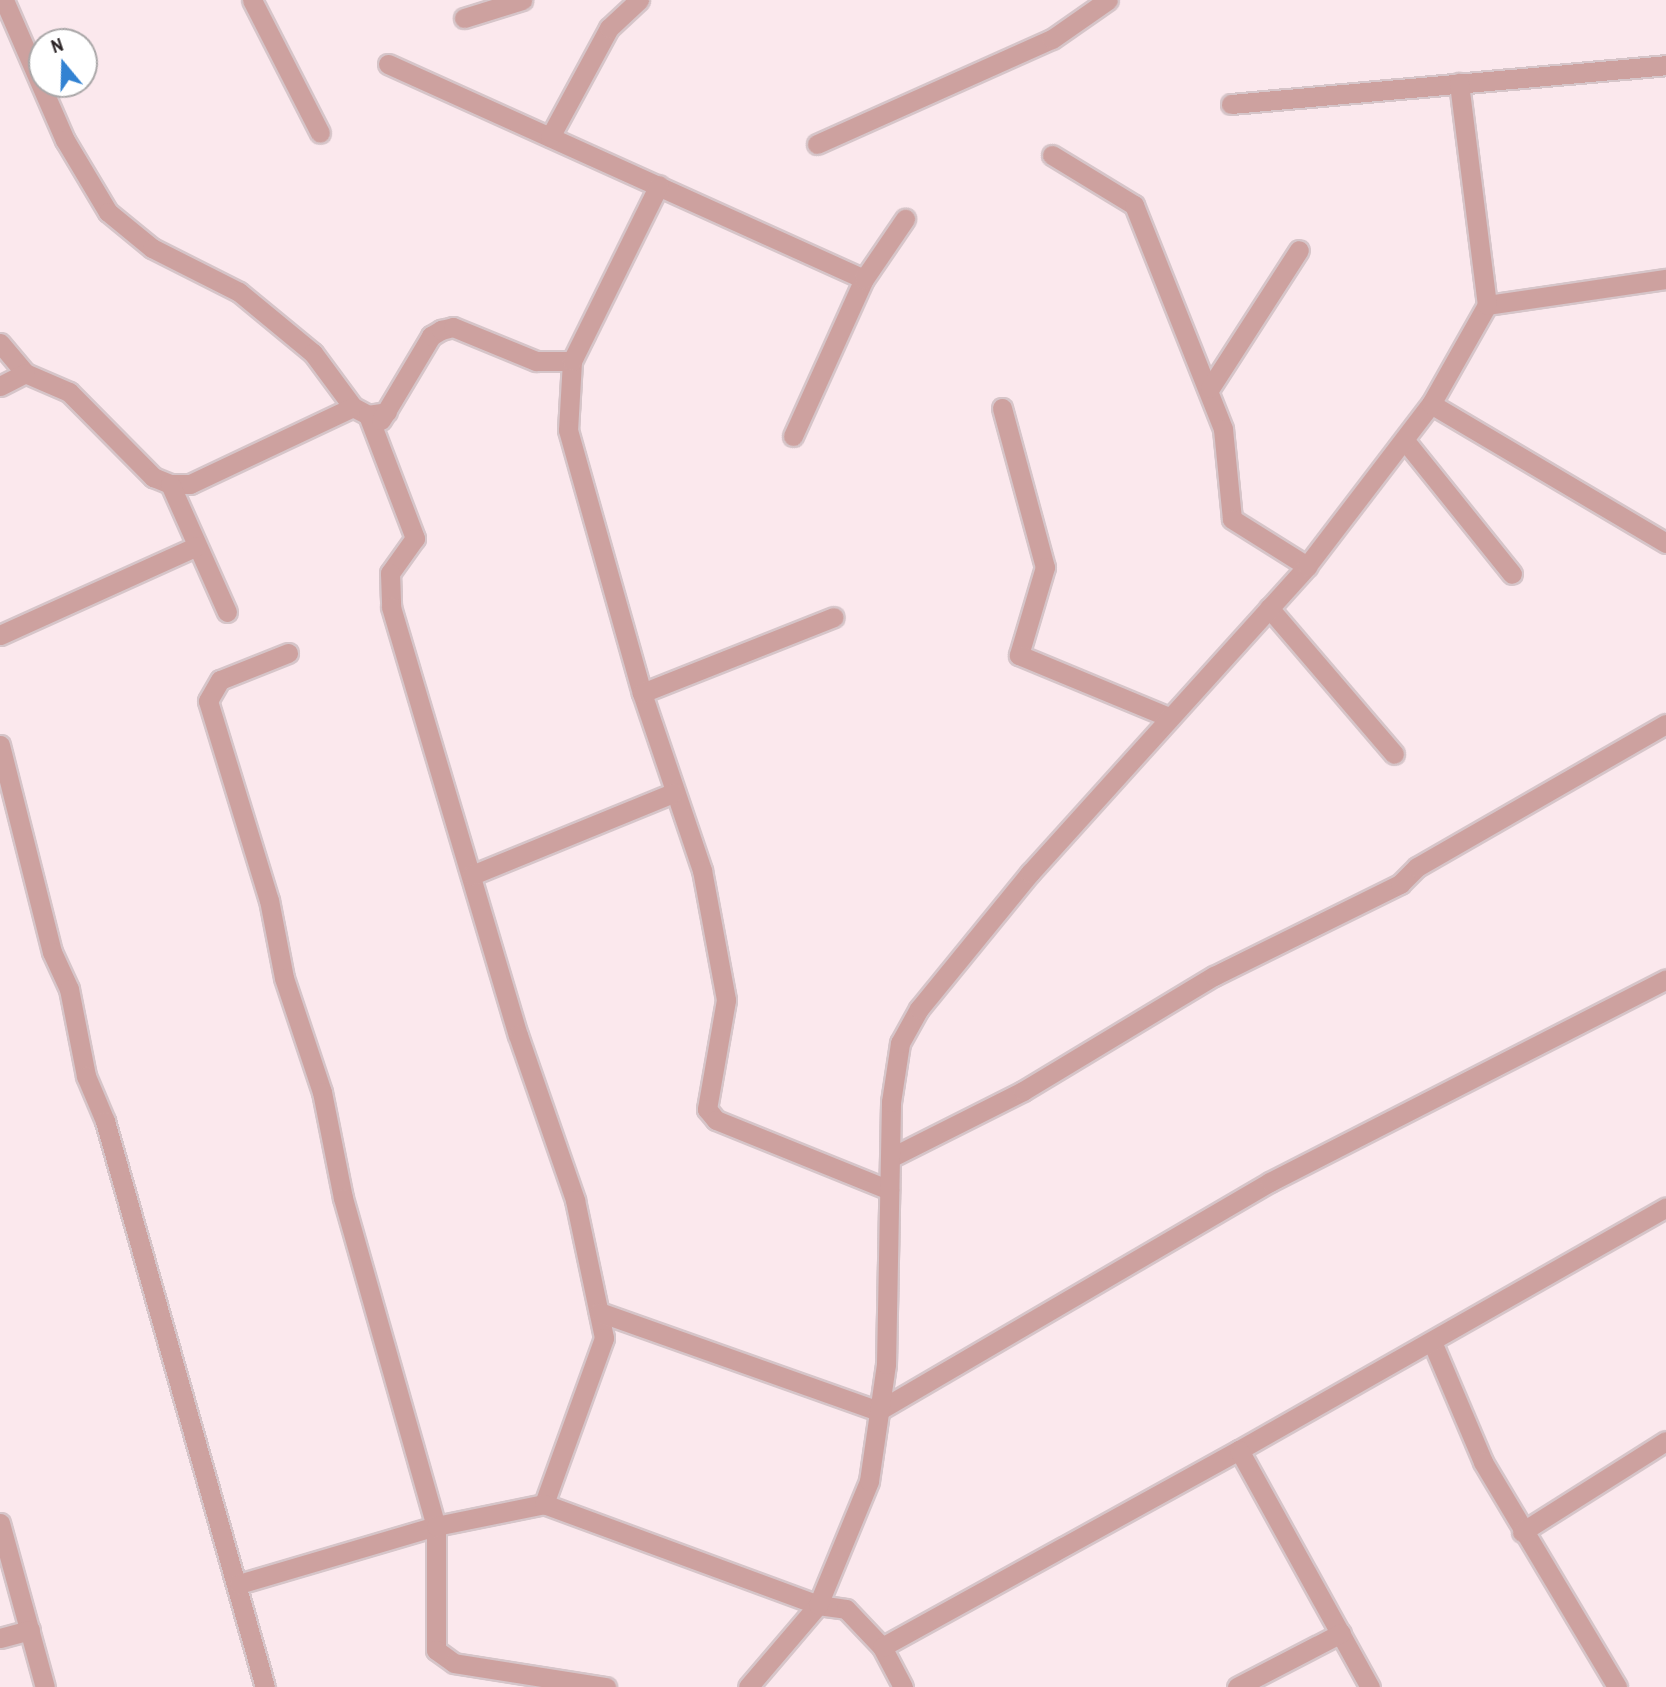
<!DOCTYPE html>
<style>
body{margin:0}
#map{position:relative;width:1666px;height:1687px;overflow:hidden;background:#fbe8ed;font-family:"Archivo Narrow",sans-serif}
div>[style]{position:absolute}
[style*='--x']{left:calc(var(--x)*1px);top:calc(var(--y)*1px);width:calc(var(--w)*1px);rotate:calc(var(--a)*1deg)}
.roads{filter:drop-shadow(2px 0 #d6c5c9) drop-shadow(-2px 0 #d6c5c9) drop-shadow(0 2px #d6c5c9) drop-shadow(0 -2px #d6c5c9)}
.minor>*{height:19px;margin:-9.5px;padding:0 9.5px;transform-origin:9.5px;border-radius:9.5px;background:#cda19f}
span{translate:-50% -50%;white-space:nowrap;text-align:center;line-height:1.15;-webkit-text-stroke:7px #fff;paint-order:stroke}
.north{position:absolute;left:28px;top:28px;width:70px;height:70px;box-sizing:border-box;background:#fff;border:2px solid #aaa7a8;border-radius:50%;rotate:341deg;font-size:19px;font-weight:700;line-height:28px;text-align:center;color:#2b2426}
.north::after{content:'';display:block;margin:auto;width:24px;height:32px;background:#3282d2;clip-path:polygon(50% 0,100% 100%,50% 72%,0 100%)}
</style>
<div id="map">
<div class="roads">
<div class="minor">
<i style="--x:4;--y:0;--w:153;--a:66.5"></i>
<i style="--x:65;--y:140;--w:84;--a:59.2"></i>
<i style="--x:108;--y:212;--w:57;--a:39.3"></i>
<i style="--x:152;--y:248;--w:97;--a:26.8"></i>
<i style="--x:239;--y:292;--w:96;--a:39.5"></i>
<i style="--x:313;--y:353;--w:67;--a:53.5"></i>
<i style="--x:353;--y:407;--w:17;--a:28"></i>
<i style="--x:368;--y:415;--w:19;--a:-9"></i>
<i style="--x:252;--y:0;--w:149;--a:62.9"></i>
<i style="--x:464;--y:18;--w:61;--a:-17.2"></i>
<i style="--x:388;--y:64;--w:522;--a:24.31"></i>
<i style="--x:1231;--y:104;--w:437;--a:-5.1"></i>
<i style="--x:550;--y:137;--w:124;--a:-61.6"></i>
<i style="--x:609;--y:28;--w:41;--a:-43"></i>
<i style="--x:817;--y:144;--w:257;--a:-24.1"></i>
<i style="--x:1052;--y:39;--w:68;--a:-34.9"></i>
<i style="--x:1052;--y:155;--w:96;--a:31.4"></i>
<i style="--x:1134;--y:205;--w:241;--a:68.3"></i>
<i style="--x:1223;--y:429;--w:90;--a:84.3"></i>
<i style="--x:1232;--y:519;--w:89;--a:32.1"></i>
<i style="--x:1487;--y:305;--w:181;--a:-8.3"></i>
<i style="--x:0;--y:343;--w:39;--a:50"></i>
<i style="--x:25;--y:373;--w:48;--a:23.4"></i>
<i style="--x:69;--y:392;--w:120;--a:45.3"></i>
<i style="--x:153;--y:477;--w:18;--a:22"></i>
<i style="--x:170;--y:484;--w:20;--a:0"></i>
<i style="--x:190;--y:484;--w:180;--a:-25.3"></i>
<i style="--x:572;--y:361;--w:69;--a:93.3"></i>
<i style="--x:568;--y:430;--w:273;--a:74.3"></i>
<i style="--x:642;--y:693;--w:187;--a:71.3"></i>
<i style="--x:702;--y:870;--w:132;--a:79.5"></i>
<i style="--x:726;--y:1000;--w:111;--a:99.9"></i>
<i style="--x:707;--y:1109;--w:14;--a:51"></i>
<i style="--x:716;--y:1120;--w:187;--a:22"></i>
<i style="--x:0;--y:386;--w:28;--a:-27"></i>
<i style="--x:1210;--y:388;--w:164;--a:-57.2"></i>
<i style="--x:1431;--y:404;--w:273;--a:30.6"></i>
<i style="--x:1002;--y:408;--w:165;--a:74.9"></i>
<i style="--x:1045;--y:567;--w:92;--a:106.5"></i>
<i style="--x:1019;--y:655;--w:159;--a:22.5"></i>
<i style="--x:368;--y:415;--w:132;--a:69.1"></i>
<i style="--x:415;--y:538;--w:43;--a:125.5"></i>
<i style="--x:390;--y:573;--w:34;--a:88"></i>
<i style="--x:391;--y:607;--w:446;--a:73.5"></i>
<i style="--x:518;--y:1035;--w:175;--a:70.9"></i>
<i style="--x:575;--y:1200;--w:141;--a:78.1"></i>
<i style="--x:604;--y:1338;--w:177;--a:109.9"></i>
<i style="--x:381;--y:420;--w:98;--a:-59.2"></i>
<i style="--x:431;--y:336;--w:12;--a:-31"></i>
<i style="--x:441;--y:330;--w:12;--a:-14"></i>
<i style="--x:453;--y:327;--w:90;--a:22.3"></i>
<i style="--x:536;--y:361;--w:36;--a:0"></i>
<i style="--x:572;--y:361;--w:196;--a:-63.7"></i>
<i style="--x:793;--y:436;--w:172;--a:-65.7"></i>
<i style="--x:864;--y:279;--w:73;--a:-55.7"></i>
<i style="--x:1406;--y:442;--w:169;--a:51.2"></i>
<i style="--x:170;--y:484;--w:140;--a:66"></i>
<i style="--x:1269;--y:608;--w:192;--a:49.4"></i>
<i style="--x:0;--y:635;--w:216;--a:-24.3"></i>
<i style="--x:288;--y:653;--w:73;--a:158.3"></i>
<i style="--x:220;--y:680;--w:24;--a:120"></i>
<i style="--x:208;--y:701;--w:208;--a:73"></i>
<i style="--x:269;--y:900;--w:79;--a:79.1"></i>
<i style="--x:284;--y:978;--w:120;--a:71.6"></i>
<i style="--x:322;--y:1092;--w:108;--a:78.8"></i>
<i style="--x:343;--y:1198;--w:341;--a:74.2"></i>
<i style="--x:436;--y:1526;--w:124;--a:90"></i>
<i style="--x:436;--y:1650;--w:22;--a:36"></i>
<i style="--x:454;--y:1663;--w:154;--a:9"></i>
<i style="--x:642;--y:693;--w:206;--a:-21.6"></i>
<i style="--x:0;--y:745;--w:213;--a:75.9"></i>
<i style="--x:52;--y:952;--w:41;--a:65.3"></i>
<i style="--x:69;--y:989;--w:89;--a:78.9"></i>
<i style="--x:86;--y:1076;--w:49;--a:67.1"></i>
<i style="--x:105;--y:1121;--w:588;--a:74.22"></i>
<i style="--x:472;--y:875;--w:217;--a:-22.2"></i>
<i style="--x:890;--y:1158;--w:149;--a:-26.7"></i>
<i style="--x:1023;--y:1091;--w:223;--a:-31.1"></i>
<i style="--x:1214;--y:976;--w:208;--a:-26.3"></i>
<i style="--x:1400;--y:884;--w:24;--a:-45"></i>
<i style="--x:1417;--y:867;--w:287;--a:-29.9"></i>
<i style="--x:599;--y:1312;--w:296;--a:19.5"></i>
<i style="--x:878;--y:1411;--w:454;--a:-30.3"></i>
<i style="--x:1270;--y:1182;--w:445;--a:-27.1"></i>
<i style="--x:1433;--y:1344;--w:128;--a:67"></i>
<i style="--x:1483;--y:1462;--w:262;--a:59.2"></i>
<i style="--x:1239;--y:1450;--w:491;--a:-29.6"></i>
<i style="--x:0;--y:1523;--w:170;--a:74.7"></i>
<i style="--x:1522;--y:1532;--w:170;--a:-32.3"></i>
<i style="--x:239;--y:1584;--w:205;--a:-16.4"></i>
<i style="--x:436;--y:1526;--w:110;--a:-11.5"></i>
<i style="--x:544;--y:1504;--w:292;--a:20.2"></i>
<i style="--x:818;--y:1605;--w:28;--a:8"></i>
<i style="--x:846;--y:1609;--w:52;--a:46.5"></i>
<i style="--x:882;--y:1647;--w:45;--a:62.3"></i>
<i style="--x:0;--y:1638;--w:31;--a:-15"></i>
<i style="--x:882;--y:1647;--w:408;--a:-28.9"></i>
<i style="--x:1239;--y:1450;--w:271;--a:61.1"></i>
<i style="--x:748;--y:1687;--w:108;--a:-49.5"></i>
<i style="--x:818;--y:1605;--w:134;--a:-67.6"></i>
<i style="--x:869;--y:1481;--w:118;--a:-81.7"></i>
<i style="--x:886;--y:1364;--w:262;--a:-88.9"></i>
<i style="--x:891;--y:1102;--w:60;--a:-81.3"></i>
<i style="--x:900;--y:1043;--w:39;--a:-61"></i>
<i style="--x:919;--y:1009;--w:176;--a:-50.8"></i>
<i style="--x:1030;--y:873;--w:413;--a:-47.9"></i>
<i style="--x:1307;--y:566;--w:204;--a:-52.6"></i>
<i style="--x:1431;--y:404;--w:114;--a:-60.5"></i>
<i style="--x:1487;--y:305;--w:224;--a:-97.2"></i>
<i style="--x:1237;--y:1687;--w:117;--a:-27.4"></i>
</div>
</div>
<div class="north">N</div>
</div>
